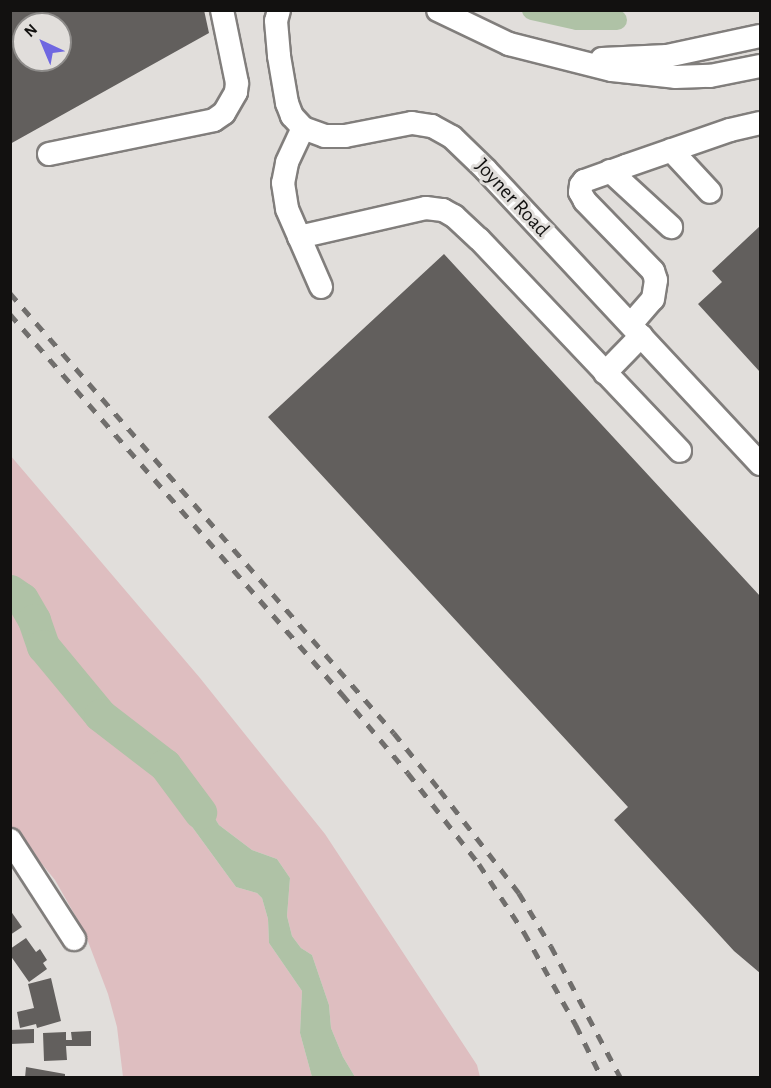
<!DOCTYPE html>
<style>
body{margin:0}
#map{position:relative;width:771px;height:1088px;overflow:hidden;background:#e1dedb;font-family:"Alegreya Sans",sans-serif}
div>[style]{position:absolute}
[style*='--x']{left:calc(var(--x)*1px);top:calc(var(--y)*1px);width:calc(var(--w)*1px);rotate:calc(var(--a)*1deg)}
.green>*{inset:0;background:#debec0}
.water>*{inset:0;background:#afc2a6}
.canal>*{height:20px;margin:-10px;padding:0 10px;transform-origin:10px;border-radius:10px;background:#afc2a6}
.river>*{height:33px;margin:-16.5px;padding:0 16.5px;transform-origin:16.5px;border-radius:16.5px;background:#afc2a6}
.building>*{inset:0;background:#625f5d}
.roads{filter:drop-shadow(2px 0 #817e7c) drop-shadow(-2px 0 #817e7c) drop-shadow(0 2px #817e7c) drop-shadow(0 -2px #817e7c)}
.minor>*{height:22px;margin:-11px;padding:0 11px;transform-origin:11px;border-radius:11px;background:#fff}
.rail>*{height:4.5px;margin-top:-2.25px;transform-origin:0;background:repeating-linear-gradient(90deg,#706e6c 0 10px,transparent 0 20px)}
span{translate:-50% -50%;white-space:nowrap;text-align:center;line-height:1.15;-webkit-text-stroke:6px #e1dedb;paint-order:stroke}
.street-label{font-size:21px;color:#121110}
.frame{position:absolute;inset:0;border:12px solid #121110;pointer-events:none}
.north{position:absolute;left:12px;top:12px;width:60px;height:60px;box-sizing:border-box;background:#e1dedb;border:2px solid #8e8c8a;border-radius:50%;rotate:316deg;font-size:16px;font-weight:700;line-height:24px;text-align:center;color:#121110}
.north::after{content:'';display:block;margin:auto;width:21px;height:27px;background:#6f67e1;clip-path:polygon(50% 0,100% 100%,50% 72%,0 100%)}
</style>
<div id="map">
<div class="green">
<i style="clip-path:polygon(10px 455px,200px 678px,325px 834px,477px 1065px,480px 1077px,355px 1077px,343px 1057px,331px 1028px,329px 1005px,312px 955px,301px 948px,292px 936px,287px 916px,290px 878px,277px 859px,252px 850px,219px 825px,206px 805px,190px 824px,236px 887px,257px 893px,262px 898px,268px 919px,269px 943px,302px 991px,300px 1033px,312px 1077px,123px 1077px,117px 1027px,108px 994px,84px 931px,55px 880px,11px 826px)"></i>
</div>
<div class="water">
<i style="clip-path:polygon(173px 774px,190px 779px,219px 825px,252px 850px,277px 859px,290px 878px,287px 916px,292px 936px,301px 948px,312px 955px,329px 1005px,331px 1028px,343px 1057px,355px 1077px,312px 1077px,300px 1033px,302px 991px,269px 943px,268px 919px,262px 898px,257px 893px,236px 887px,190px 824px,175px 793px)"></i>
</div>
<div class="canal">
<i style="--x:532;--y:10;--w:46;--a:12.5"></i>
<i style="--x:577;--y:20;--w:40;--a:0"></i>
</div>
<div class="river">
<i style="--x:10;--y:591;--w:14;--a:34"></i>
<i style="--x:22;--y:599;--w:24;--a:60"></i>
<i style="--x:34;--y:620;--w:28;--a:71"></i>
<i style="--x:43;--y:646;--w:89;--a:50.4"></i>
<i style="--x:100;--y:715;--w:82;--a:37.6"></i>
<i style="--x:165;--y:765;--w:59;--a:53.3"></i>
</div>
<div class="building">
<i style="clip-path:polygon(evenodd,10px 10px,204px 10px,209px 33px,10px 144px,10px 10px,24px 24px,60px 24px,60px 60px,24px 60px,24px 24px)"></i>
<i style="clip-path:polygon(760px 226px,760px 372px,698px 304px,722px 282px,712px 271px)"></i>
<i style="clip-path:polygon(444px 254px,760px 596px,760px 973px,734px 951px,614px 820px,628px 807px,268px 417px)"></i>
<i style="clip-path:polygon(10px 910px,22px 927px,10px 935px)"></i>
<i style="clip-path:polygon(26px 938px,36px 952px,40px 949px,47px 960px,43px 963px,47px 969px,29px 982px,10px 955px,10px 949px)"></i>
<i style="clip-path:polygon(51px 978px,61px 1021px,37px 1028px,36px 1024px,20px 1028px,17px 1012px,34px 1008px,28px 984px)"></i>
<i style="clip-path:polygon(34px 1029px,34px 1043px,10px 1044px,10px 1030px)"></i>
<i style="clip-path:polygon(91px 1031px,91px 1046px,66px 1046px,67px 1060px,44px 1061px,43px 1033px,66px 1032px,66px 1040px,72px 1040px,71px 1032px)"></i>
<i style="clip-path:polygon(26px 1067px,65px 1074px,65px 1078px,25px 1078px)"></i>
</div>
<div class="roads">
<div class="minor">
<i style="--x:279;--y:10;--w:11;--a:105"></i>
<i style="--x:276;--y:21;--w:35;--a:85"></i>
<i style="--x:279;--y:56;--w:48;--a:80.3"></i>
<i style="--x:287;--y:103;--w:14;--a:69"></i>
<i style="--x:292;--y:116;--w:16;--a:47"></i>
<i style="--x:303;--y:128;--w:23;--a:20"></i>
<i style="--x:325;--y:136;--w:20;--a:0"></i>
<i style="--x:345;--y:136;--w:68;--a:-11"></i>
<i style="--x:412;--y:123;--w:20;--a:9"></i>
<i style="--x:432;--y:126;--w:23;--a:29"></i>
<i style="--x:452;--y:137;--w:47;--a:44.1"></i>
<i style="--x:486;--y:170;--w:402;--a:47"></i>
<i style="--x:438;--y:10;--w:79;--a:25.6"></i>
<i style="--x:509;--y:44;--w:106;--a:14.2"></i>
<i style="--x:612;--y:70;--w:63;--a:6.3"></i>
<i style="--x:675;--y:77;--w:35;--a:-2"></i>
<i style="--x:710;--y:76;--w:51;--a:-11.3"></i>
<i style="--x:602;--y:59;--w:65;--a:-2.6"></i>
<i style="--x:667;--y:56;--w:95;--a:-12.1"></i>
<i style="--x:303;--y:128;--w:38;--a:115"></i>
<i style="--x:287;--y:163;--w:20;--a:101"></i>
<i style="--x:283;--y:183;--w:26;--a:81"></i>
<i style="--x:287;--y:209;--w:85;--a:66.4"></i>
<i style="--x:671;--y:150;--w:57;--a:47.1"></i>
<i style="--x:49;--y:154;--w:168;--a:-11.6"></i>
<i style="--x:214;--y:120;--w:12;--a:-35"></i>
<i style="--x:224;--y:113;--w:24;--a:-60"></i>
<i style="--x:236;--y:92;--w:9;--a:-84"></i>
<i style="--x:237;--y:83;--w:75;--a:-101.6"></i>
<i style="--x:610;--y:171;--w:83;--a:42.6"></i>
<i style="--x:299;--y:237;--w:130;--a:-12.9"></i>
<i style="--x:426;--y:208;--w:17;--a:7"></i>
<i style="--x:443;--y:210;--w:13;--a:29"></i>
<i style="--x:454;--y:216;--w:34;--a:43"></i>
<i style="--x:479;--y:239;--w:292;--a:46.5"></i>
<i style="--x:631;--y:324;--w:33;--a:-49"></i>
<i style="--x:653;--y:299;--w:19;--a:-81"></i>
<i style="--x:656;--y:280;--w:9;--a:-108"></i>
<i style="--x:653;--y:271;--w:98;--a:-134.2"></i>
<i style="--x:585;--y:201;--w:10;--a:-119"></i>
<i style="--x:580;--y:192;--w:7;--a:-82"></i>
<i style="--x:581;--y:185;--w:5;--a:-53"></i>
<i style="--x:584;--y:181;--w:45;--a:-19.7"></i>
<i style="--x:626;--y:166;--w:110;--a:-19.1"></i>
<i style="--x:730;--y:130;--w:31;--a:-13"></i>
<i style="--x:605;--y:373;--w:52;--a:-45.8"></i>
<i style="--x:10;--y:840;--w:118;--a:57.1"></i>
</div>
</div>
<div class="rail">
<i style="--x:10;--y:293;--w:584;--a:48.89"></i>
<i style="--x:394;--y:733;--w:73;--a:51.1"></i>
<i style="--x:440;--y:790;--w:130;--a:52.5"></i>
<i style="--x:519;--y:893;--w:62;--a:58.9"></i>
<i style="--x:551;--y:946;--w:149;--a:62.1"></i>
<i style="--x:10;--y:314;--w:505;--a:48.86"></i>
<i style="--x:342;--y:694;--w:103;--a:50.1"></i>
<i style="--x:408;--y:773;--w:115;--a:52"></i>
<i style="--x:479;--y:864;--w:82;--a:56.5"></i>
<i style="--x:524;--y:932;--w:107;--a:60.8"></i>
<i style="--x:576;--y:1025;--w:59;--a:63.9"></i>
</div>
<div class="street-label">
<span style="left:512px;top:198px;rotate:47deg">Joyner Road</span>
</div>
<div class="frame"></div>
<div class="north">N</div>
</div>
